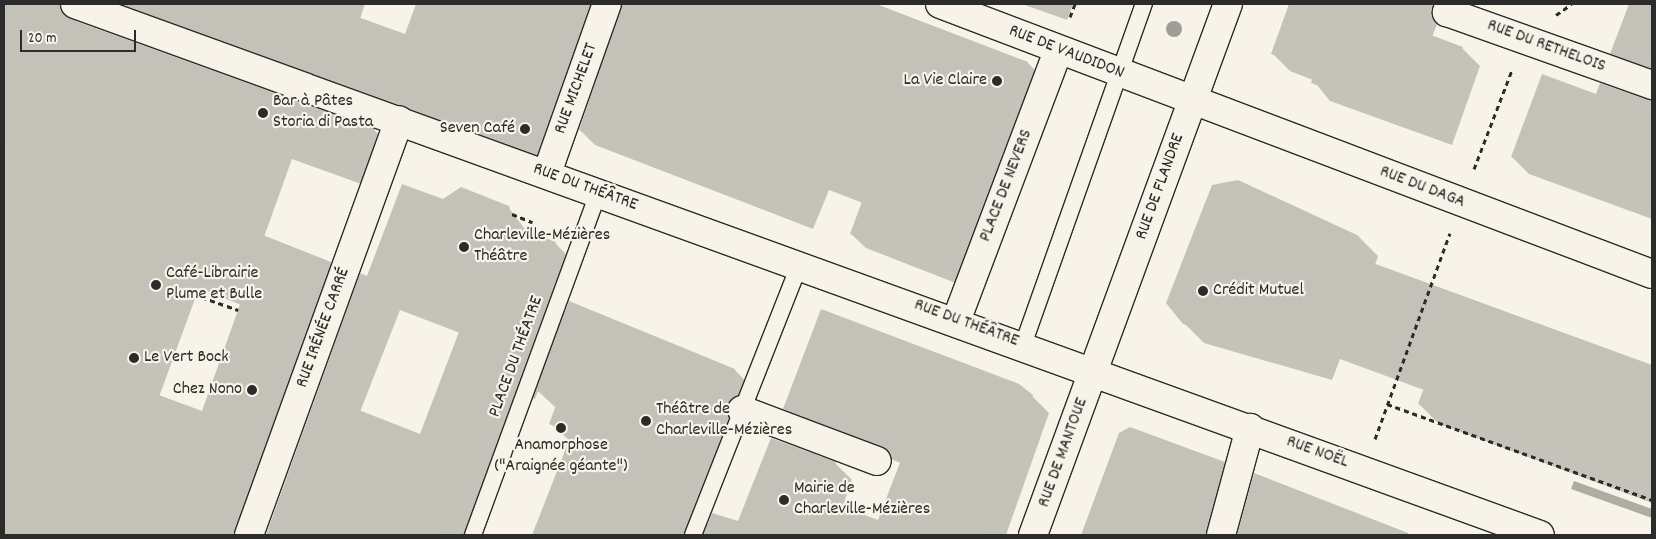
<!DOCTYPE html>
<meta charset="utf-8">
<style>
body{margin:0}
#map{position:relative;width:1656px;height:539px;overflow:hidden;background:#f7f3e8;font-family:Dekko,sans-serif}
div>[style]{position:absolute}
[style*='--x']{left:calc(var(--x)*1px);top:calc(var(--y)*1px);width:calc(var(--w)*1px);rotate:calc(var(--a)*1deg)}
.water>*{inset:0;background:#afaca4}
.shadow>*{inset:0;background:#0003}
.building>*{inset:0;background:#c4c1b9}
.path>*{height:3px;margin-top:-1.5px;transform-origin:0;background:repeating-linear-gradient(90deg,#2b2b2b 0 5px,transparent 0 9px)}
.roads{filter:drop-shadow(1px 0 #2b2b2b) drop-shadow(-1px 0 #2b2b2b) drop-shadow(0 1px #2b2b2b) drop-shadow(0 -1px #2b2b2b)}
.lane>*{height:16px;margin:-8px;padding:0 8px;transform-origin:8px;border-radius:8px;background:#f7f3e8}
.street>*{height:28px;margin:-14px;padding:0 14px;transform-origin:14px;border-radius:14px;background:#f7f3e8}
.trees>*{width:16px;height:16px;margin:-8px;border-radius:50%;background:#9f9d96}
.dots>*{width:14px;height:14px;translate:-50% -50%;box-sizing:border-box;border:2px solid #f7f3e8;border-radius:50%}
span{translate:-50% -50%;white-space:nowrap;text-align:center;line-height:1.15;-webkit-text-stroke:4.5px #f7f3e8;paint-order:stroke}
.street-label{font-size:18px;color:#2b2b2b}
.poi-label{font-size:18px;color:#2b2b2b}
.right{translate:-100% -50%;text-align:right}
.left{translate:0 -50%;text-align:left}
.frame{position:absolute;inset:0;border:5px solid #2b2b2b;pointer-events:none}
.scale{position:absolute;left:20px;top:30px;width:116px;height:22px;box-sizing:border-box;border:2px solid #2b2b2b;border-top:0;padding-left:6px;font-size:15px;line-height:18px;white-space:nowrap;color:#2b2b2b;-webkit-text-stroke:4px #f7f3e8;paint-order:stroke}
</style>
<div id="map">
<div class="water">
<i style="clip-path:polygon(1574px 481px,1652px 509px,1652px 518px,1571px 489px)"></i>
</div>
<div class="shadow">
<i style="clip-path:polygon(evenodd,4px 4px,41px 13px,36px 4px,365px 4px,360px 19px,405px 36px,418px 4px,617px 4px,553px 166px,77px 15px,76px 22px,374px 130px,391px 147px,375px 189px,292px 159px,264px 237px,330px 263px,347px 280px,255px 535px,4px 535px,4px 4px,199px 288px,241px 305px,203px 413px,159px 397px,199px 288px)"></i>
<i style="clip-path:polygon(622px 4px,871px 4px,1028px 63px,1043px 78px,966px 287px,866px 248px,851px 234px,863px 203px,829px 190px,813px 229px,595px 145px,580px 130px)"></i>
<i style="clip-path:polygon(1022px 4px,1073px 4px,1067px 20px)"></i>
<i style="clip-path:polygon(1291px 4px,1445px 4px,1432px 37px,1462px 48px,1480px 66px,1452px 145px,1330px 101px,1313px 80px,1290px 71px,1273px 54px)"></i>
<i style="clip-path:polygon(1630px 4px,1652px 4px,1652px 80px,1629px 71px,1612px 53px)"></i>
<i style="clip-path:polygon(1600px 85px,1652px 100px,1652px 219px,1529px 174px,1512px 157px,1596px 95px)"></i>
<i style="clip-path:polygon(evenodd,443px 201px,508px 207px,528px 233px,555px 243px,572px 260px,556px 301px,567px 312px,570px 303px,735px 370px,751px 387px,698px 514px,709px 525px,739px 523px,835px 463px,852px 480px,842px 508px,879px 522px,901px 463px,801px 425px,784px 408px,1032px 396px,1049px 413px,1006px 535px,533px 535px,570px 441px,551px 424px,556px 408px,538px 391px,535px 399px,521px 393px,466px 535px,267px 535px,361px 275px,368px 278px,443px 201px,400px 310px,460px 333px,421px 435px,360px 412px,400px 310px)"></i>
<i style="clip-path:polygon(1359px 237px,1378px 256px,1375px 265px,1652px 367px,1652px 503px,1439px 424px,1419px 404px,1424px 390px,1340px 359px,1332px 380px,1204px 343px,1184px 323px)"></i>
<i style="clip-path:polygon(1120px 434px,1224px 463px,1240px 479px,1225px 535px,1083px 535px)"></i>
<i style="clip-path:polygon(1255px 475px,1411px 535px,1238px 535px)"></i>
</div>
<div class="building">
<i style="clip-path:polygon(evenodd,4px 4px,60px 4px,70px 19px,375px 129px,358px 173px,275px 143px,245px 228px,331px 262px,234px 535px,4px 535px,4px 292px,88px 86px,38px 65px,4px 145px,4px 4px,182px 272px,243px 296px,202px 411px,140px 388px,182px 272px)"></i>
<i style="clip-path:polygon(120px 4px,322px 4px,405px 34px,416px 4px,591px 4px,536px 150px)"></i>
<i style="clip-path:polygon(622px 4px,876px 4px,1028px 62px,951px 272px,850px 234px,864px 196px,814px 176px,798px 215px,579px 130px)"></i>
<i style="clip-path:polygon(1289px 4px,1421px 4px,1412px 28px,1463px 47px,1434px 128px,1311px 83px,1315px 70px,1271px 54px)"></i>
<i style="clip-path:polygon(1629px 4px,1652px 4px,1652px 44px,1645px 66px,1610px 54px)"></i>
<i style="clip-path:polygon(1542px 74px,1596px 94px,1600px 83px,1634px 95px,1630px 106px,1652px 114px,1652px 209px,1511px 157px)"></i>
<i style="clip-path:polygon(1238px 180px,1359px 236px,1351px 255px,1652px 365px,1652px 491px,1418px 404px,1427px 380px,1320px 340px,1312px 360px,1183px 324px,1166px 303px,1212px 185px)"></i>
<i style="clip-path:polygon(evenodd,402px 184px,443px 199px,461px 187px,509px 206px,516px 227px,556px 242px,538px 289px,551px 294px,518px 383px,504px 378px,444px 535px,266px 535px,360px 273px,367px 276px,402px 184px,383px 294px,462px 324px,420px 434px,341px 403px,383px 294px)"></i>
<i style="clip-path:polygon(569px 301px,735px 369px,679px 503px,693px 507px,683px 535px,532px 535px,572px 433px,549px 424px,558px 400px,536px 391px)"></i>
<i style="clip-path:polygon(821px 309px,1019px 384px,1033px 395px,984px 535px,704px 535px,712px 513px,738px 521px,771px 438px,836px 462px,822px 499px,878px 520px,901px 460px,883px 446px,783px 409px)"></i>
<i style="clip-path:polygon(1130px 427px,1225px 462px,1206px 535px,1081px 535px,1119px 433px)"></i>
<i style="clip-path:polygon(1254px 473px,1408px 533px,1408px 535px,1237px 535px)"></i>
</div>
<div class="path">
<i style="--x:1556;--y:15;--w:19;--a:-35"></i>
<i style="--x:1070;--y:17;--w:14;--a:-69"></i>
<i style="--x:1474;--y:169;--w:106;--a:-69"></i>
<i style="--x:512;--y:214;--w:22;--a:22"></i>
<i style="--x:176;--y:288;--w:66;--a:19.5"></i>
<i style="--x:1387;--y:404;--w:282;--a:19.9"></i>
<i style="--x:1375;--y:439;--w:219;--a:-70"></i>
</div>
<div class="roads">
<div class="lane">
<i style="--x:1023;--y:345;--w:362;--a:-70.5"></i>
<i style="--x:473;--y:535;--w:364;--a:-69.9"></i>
<i style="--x:693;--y:535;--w:291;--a:-68.5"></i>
</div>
<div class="street">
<i style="--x:75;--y:4;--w:1558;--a:19.92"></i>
<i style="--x:940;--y:4;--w:761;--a:20.77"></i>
<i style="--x:1450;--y:4;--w:9;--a:111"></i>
<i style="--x:1447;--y:12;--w:218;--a:19.6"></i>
<i style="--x:547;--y:173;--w:179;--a:-70.5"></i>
<i style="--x:956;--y:321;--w:289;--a:-69.3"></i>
<i style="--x:742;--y:410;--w:144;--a:20.7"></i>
<i style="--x:249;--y:535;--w:441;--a:-70.1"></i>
<i style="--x:1033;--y:535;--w:566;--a:-69.84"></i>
<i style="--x:1221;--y:535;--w:111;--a:-74.8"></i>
</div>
</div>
<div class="trees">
<i style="left:1174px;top:29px"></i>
</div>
<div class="dots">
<i style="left:997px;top:81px;background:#2b2b2b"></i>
<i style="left:263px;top:113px;background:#2b2b2b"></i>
<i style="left:525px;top:129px;background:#2b2b2b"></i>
<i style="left:464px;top:247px;background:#2b2b2b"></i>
<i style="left:156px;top:285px;background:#2b2b2b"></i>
<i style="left:1203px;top:291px;background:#2b2b2b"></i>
<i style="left:134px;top:358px;background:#2b2b2b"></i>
<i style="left:252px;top:390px;background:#2b2b2b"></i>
<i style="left:646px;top:421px;background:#2b2b2b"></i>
<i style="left:561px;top:428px;background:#2b2b2b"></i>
<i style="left:784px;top:500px;background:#2b2b2b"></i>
</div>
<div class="street-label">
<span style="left:1546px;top:47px;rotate:20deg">RUE DU RETHELOIS</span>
<span style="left:1066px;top:53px;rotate:21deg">RUE DE VAUDIDON</span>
<span style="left:577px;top:89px;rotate:-70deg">RUE MICHELET</span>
<span style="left:1007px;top:186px;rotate:-69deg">PLACE DE NEVERS</span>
<span style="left:1161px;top:187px;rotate:-70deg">RUE DE FLANDRE</span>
<span style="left:585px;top:188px;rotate:20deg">RUE DU THÉÂTRE</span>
<span style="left:1422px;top:188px;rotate:21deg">RUE DU DAGA</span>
<span style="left:966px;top:324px;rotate:20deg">RUE DU THÉÂTRE</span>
<span style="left:324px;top:328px;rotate:-70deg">RUE IRÉNÉE CARRÉ</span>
<span style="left:517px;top:357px;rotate:-70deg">PLACE DU THÉATRE</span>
<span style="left:1064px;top:453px;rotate:-70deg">RUE DE MANTOUE</span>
<span style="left:1317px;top:453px;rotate:20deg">RUE NOËL</span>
</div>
<div class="poi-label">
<span class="right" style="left:987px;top:81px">La Vie Claire</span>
<span class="left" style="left:273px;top:113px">Bar à Pâtes<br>Storia di Pasta</span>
<span class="right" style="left:515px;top:129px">Seven Café</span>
<span class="left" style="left:474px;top:247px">Charleville-Mézières<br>Théâtre</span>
<span class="left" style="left:166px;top:285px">Café-Librairie<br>Plume et Bulle</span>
<span class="left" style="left:1213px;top:291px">Crédit Mutuel</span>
<span class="left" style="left:144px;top:358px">Le Vert Bock</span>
<span class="right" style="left:242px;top:390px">Chez Nono</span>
<span class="left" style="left:656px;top:421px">Théâtre de<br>Charleville-Mézières</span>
<span style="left:561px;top:457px">Anamorphose<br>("Araignée géante")</span>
<span class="left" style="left:794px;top:500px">Mairie de<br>Charleville-Mézières</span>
</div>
<div class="frame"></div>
<div class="scale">20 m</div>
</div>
